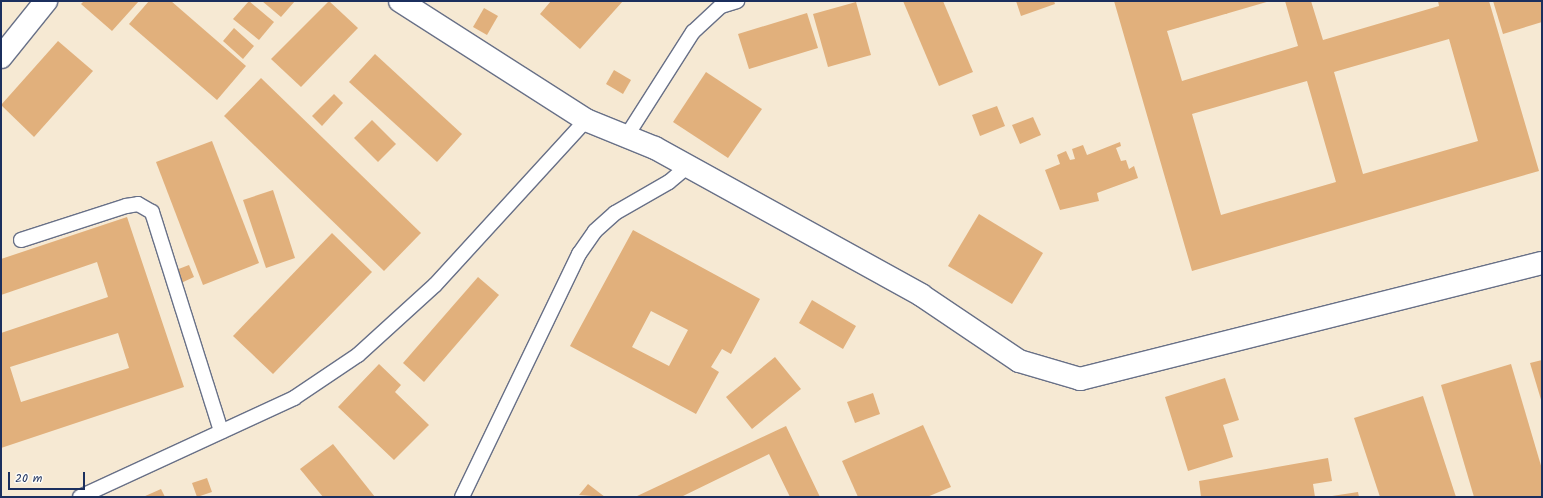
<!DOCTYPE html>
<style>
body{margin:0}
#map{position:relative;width:1543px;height:498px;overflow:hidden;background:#f6e9d3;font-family:Kalam,sans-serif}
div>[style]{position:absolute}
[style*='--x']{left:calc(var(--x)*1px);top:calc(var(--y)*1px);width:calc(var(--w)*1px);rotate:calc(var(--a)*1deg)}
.building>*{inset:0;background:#e1b07c}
.roads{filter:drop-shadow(1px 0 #687087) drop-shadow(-1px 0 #687087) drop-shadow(0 1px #687087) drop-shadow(0 -1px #687087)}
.service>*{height:14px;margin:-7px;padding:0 7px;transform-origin:7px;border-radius:7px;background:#fff}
.tertiary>*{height:22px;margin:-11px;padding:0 11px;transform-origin:11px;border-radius:11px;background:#fff}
span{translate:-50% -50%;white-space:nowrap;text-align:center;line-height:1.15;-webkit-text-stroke:3px #fdfcf7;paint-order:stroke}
.frame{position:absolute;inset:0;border:2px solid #1b2f5e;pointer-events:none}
.scale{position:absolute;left:8px;top:472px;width:77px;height:18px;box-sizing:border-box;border:2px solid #1b2f5e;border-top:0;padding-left:5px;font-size:12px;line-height:14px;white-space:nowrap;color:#1b2f5e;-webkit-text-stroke:3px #fdfcf7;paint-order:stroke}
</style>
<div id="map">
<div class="building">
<i style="clip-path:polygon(84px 1px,139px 1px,112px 31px,81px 4px)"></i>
<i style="clip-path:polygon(149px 1px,171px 1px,246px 66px,217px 100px,129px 24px)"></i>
<i style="clip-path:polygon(249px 1px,274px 22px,259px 40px,233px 19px)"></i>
<i style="clip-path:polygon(262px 1px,295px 1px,281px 17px)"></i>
<i style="clip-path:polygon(329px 1px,358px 28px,301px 87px,271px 59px)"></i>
<i style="clip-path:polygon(551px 1px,623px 1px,580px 49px,540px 14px)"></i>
<i style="clip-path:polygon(903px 1px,943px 1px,973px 72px,939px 86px)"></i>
<i style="clip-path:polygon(1016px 1px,1054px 1px,1055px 4px,1021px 16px)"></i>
<i style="clip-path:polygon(evenodd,1114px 1px,1270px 1px,1167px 31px,1182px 81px,1298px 46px,1285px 1px,1311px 1px,1323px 40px,1439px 6px,1438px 1px,1489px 1px,1539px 171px,1192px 271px,1114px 1px,1449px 39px,1478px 141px,1363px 174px,1334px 72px,1449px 39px,1114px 1px,1307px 81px,1336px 182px,1221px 215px,1192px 114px,1307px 81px)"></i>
<i style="clip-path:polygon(1493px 1px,1542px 1px,1542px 22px,1503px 34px)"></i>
<i style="clip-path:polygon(856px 2px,871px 55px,828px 67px,813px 14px)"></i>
<i style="clip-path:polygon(484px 8px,498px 16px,487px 35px,473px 27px)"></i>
<i style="clip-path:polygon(807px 13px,818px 48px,749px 69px,738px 34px)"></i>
<i style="clip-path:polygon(234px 28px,254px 46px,243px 59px,223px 41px)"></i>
<i style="clip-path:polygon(58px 41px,93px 71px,34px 137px,1px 105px)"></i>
<i style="clip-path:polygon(375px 54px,462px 134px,437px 162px,349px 82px)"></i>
<i style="clip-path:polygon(614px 70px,631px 80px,623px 94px,606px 84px)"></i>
<i style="clip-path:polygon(706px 72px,762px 109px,728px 158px,673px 122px)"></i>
<i style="clip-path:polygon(261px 78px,421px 233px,384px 271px,224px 116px)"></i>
<i style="clip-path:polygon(334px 94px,343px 103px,322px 126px,312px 116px)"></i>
<i style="clip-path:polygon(997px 106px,1005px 126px,980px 136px,972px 115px)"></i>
<i style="clip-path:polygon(1033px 117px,1041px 135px,1020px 144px,1012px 125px)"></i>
<i style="clip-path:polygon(372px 120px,396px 144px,378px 162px,354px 138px)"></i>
<i style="clip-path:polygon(212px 141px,259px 263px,203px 285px,156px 162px)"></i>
<i style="clip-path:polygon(1120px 142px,1121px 146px,1116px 148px,1121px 161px,1126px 160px,1129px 169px,1134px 166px,1138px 178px,1097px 193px,1099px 201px,1060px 210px,1045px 170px,1060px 164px,1057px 155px,1066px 151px,1070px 160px,1075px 159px,1072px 149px,1083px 145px,1087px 155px)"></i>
<i style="clip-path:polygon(273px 190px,295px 258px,266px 268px,243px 200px)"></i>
<i style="clip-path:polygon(979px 214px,1043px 253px,1012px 304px,948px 266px)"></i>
<i style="clip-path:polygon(evenodd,127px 217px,184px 387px,1px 448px,1px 333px,108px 297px,97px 262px,1px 295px,1px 259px,127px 217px,118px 333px,129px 368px,21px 402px,10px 367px,118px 333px)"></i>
<i style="clip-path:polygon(evenodd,633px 230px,760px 299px,731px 354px,722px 349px,711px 367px,719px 372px,696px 414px,570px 346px,633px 230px,651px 311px,688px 330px,669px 366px,632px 347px,651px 311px)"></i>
<i style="clip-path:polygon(332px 233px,372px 272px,273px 374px,233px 336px)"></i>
<i style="clip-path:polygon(189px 265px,194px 277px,181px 283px,176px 270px)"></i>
<i style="clip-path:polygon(478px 277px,499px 295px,424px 382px,403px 363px)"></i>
<i style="clip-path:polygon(812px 300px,856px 326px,843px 349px,799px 323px)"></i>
<i style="clip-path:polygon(775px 357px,801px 389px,752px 429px,726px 397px)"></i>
<i style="clip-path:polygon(1542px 360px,1542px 403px,1530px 363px)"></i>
<i style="clip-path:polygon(379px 364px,401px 385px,395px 392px,429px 425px,394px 460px,338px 407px)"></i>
<i style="clip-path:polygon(1511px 364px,1542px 469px,1542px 497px,1474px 497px,1441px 385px)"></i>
<i style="clip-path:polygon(1225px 378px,1239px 420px,1223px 425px,1233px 457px,1188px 471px,1165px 397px)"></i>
<i style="clip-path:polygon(873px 393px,880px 414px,855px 423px,847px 402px)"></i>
<i style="clip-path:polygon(1423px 396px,1456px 497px,1380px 497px,1354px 418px)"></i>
<i style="clip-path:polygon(923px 425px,951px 487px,927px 497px,858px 497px,842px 461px)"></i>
<i style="clip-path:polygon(786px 426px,820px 497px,790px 497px,769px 454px,681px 497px,635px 497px)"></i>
<i style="clip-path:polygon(333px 444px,375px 497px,323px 497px,300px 469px)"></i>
<i style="clip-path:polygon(1328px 458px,1332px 481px,1313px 484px,1315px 497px,1201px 497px,1199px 481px)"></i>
<i style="clip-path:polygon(207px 478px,212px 492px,197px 497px,192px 483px)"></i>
<i style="clip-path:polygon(588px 484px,605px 497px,579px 495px)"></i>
<i style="clip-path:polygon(161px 489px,165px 497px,143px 497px)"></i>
<i style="clip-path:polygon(1358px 492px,1359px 497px,1332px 497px,1332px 496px)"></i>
</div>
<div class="roads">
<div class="service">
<i style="--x:626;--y:137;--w:125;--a:-57.5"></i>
<i style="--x:693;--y:32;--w:38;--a:-43"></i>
<i style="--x:721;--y:6;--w:17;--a:-17"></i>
<i style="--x:21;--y:240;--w:110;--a:-17.9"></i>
<i style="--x:126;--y:206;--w:12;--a:-9"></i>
<i style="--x:138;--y:204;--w:16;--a:30"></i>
<i style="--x:152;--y:212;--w:230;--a:72.5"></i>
<i style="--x:80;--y:497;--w:236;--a:-24.8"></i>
<i style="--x:294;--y:398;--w:77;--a:-33.9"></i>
<i style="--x:358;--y:355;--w:104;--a:-42.3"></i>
<i style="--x:435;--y:285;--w:224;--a:-47.5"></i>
<i style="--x:462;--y:497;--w:270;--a:-64.3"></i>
<i style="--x:579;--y:254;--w:28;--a:-55"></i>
<i style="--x:595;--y:231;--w:27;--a:-42"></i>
<i style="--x:615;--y:213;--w:62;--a:-29.9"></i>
<i style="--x:669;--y:182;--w:25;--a:-40"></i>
</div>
<div class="tertiary">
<i style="--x:400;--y:1;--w:221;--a:32.6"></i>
<i style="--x:586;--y:120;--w:74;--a:22.1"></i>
<i style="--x:655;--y:148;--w:304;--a:28.9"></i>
<i style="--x:921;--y:295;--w:118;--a:34"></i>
<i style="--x:1019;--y:361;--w:64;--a:16.4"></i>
<i style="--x:1080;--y:379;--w:476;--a:-14.1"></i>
<i style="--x:1;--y:57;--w:72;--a:-51.2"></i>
</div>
</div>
<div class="frame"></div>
<div class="scale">20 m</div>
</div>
